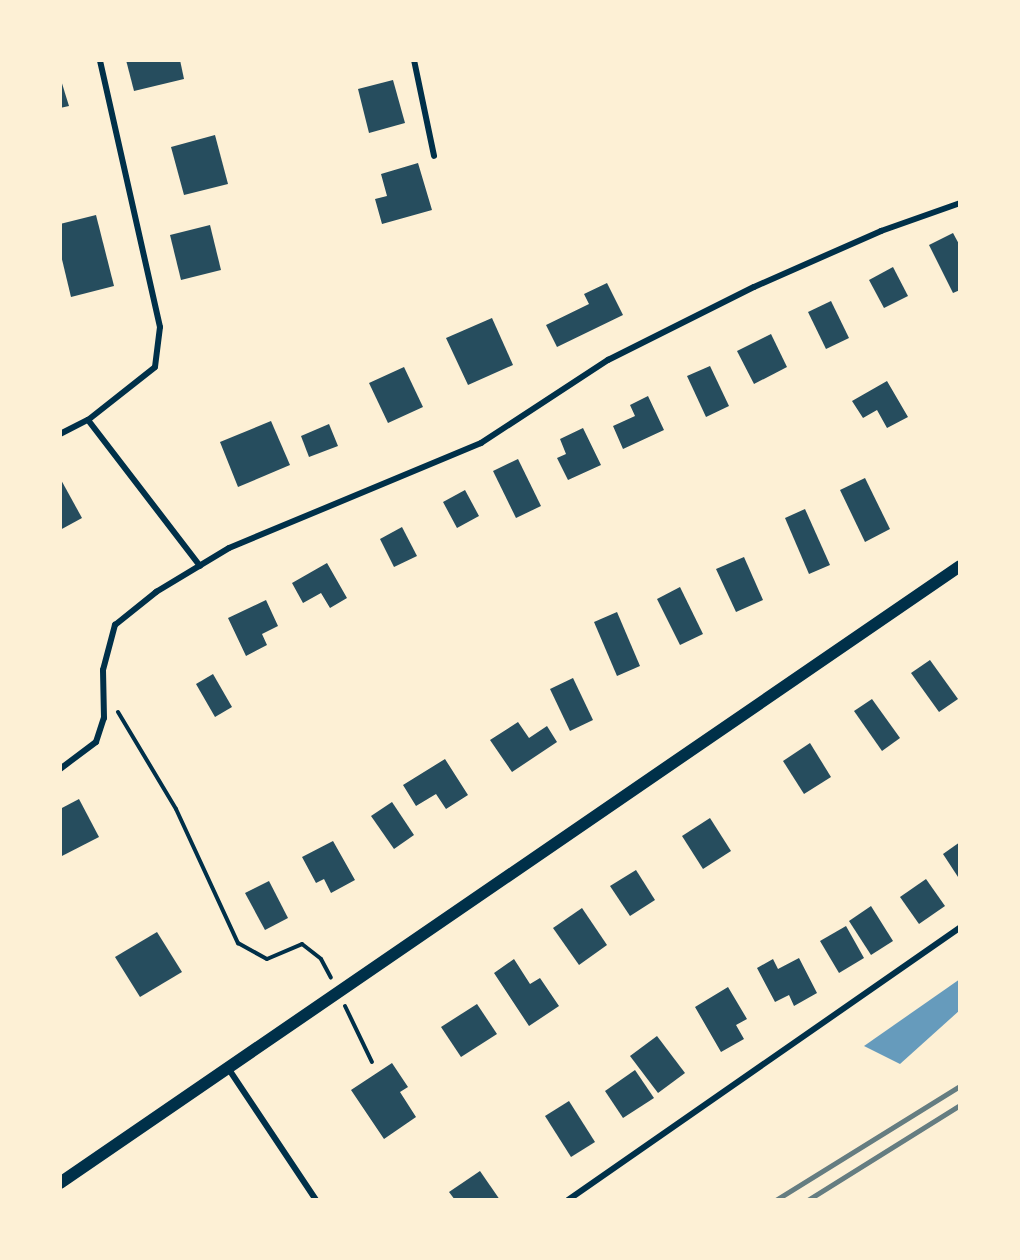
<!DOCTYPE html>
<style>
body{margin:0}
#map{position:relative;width:1020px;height:1260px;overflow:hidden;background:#fdf0d5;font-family:"Open Sans",sans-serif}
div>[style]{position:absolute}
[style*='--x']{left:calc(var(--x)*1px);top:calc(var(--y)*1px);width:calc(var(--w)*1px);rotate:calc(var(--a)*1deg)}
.water>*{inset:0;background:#669bbc}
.building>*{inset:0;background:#264d5e}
.path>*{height:4px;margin:-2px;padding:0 2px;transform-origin:2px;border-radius:2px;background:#003049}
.minor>*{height:6px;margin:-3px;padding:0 3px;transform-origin:3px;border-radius:3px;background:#003049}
.secondary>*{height:12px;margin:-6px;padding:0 6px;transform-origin:6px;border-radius:6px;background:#003049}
.rail>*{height:4.5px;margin:-2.25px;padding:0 2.25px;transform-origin:2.25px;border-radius:2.25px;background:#657d81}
span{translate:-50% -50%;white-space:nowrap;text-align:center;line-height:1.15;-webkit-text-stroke:6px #fdf0d5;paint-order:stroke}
.frame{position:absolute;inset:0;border:62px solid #fdf0d5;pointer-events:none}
</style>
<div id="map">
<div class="water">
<i style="clip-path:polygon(960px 979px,960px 1010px,900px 1064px,864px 1046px)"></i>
</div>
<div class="building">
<i style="clip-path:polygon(126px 60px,180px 60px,184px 79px,134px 91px)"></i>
<i style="clip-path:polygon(60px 77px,69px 106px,60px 108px)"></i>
<i style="clip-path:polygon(393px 80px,405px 123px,369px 133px,358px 89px)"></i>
<i style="clip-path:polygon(215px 135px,228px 184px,184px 195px,171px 147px)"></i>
<i style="clip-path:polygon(418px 163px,432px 210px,382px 224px,375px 199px,387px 196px,381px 174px)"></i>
<i style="clip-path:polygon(96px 215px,114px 286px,71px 297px,60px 251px,60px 224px)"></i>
<i style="clip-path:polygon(210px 225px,221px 270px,181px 280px,170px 235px)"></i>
<i style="clip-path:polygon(953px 233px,960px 246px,960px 290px,953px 293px,929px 245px)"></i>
<i style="clip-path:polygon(893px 267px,908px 296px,884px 308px,869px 280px)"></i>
<i style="clip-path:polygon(607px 283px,623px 315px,557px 347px,546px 325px,589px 304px,584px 294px)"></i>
<i style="clip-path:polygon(831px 301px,849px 338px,826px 349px,808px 312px)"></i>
<i style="clip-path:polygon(492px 318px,513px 365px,468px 385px,446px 338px)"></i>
<i style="clip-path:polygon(771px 334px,787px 367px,754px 384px,737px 351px)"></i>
<i style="clip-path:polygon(710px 366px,729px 406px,706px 417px,687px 376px)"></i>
<i style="clip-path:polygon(404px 367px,423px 407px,388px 423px,369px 383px)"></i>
<i style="clip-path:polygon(887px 381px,908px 417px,887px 428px,877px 410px,863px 418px,852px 401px)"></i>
<i style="clip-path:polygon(648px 396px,664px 430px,623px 449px,613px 426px,635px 416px,630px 405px)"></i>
<i style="clip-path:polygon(271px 421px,290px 465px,238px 487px,220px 442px)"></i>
<i style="clip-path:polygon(329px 424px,338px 446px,309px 457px,301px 436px)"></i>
<i style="clip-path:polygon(583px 428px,601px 465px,568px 480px,557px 458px,566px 454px,560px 439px)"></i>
<i style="clip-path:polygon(518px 459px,541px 506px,516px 518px,493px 471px)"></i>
<i style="clip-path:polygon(60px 478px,82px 518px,60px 530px)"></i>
<i style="clip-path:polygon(865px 478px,890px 529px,865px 542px,840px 490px)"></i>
<i style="clip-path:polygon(465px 490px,479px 516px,457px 528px,443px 502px)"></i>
<i style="clip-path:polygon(805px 509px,830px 565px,809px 574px,785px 518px)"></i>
<i style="clip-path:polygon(402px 527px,417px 556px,394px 567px,380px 539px)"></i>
<i style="clip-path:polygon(744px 557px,763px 600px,736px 612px,716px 569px)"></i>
<i style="clip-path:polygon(327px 563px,347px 598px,330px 608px,321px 593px,303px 603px,292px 583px)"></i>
<i style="clip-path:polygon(680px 587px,703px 634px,680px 645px,657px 599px)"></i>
<i style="clip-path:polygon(266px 600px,278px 626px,262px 634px,267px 645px,246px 656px,228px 618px)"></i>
<i style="clip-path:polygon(617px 612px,640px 666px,617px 676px,594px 622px)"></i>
<i style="clip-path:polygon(930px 660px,958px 699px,939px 712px,911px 673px)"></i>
<i style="clip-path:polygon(213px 674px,232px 707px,215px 717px,196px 684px)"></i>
<i style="clip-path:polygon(573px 678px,593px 720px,570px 731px,550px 689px)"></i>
<i style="clip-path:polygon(872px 699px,900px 738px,882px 751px,854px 711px)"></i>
<i style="clip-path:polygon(518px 722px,529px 738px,547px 726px,557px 742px,512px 772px,490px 740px)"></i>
<i style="clip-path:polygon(810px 743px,831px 777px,804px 794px,783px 761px)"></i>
<i style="clip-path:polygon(445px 759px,468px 795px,446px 809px,436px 794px,416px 806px,403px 785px)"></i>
<i style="clip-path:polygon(79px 799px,99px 837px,60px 857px,60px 809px)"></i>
<i style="clip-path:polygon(392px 802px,414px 835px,394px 849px,371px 816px)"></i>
<i style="clip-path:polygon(710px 818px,731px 851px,703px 869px,682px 836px)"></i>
<i style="clip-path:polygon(333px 841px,355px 880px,331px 893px,324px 879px,316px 883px,302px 857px)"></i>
<i style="clip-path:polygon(960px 842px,960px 880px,943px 854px)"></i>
<i style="clip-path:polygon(636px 870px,655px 900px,630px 916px,610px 886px)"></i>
<i style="clip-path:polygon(926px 879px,945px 906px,919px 924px,900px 897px)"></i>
<i style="clip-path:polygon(269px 881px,288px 918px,265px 930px,245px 893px)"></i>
<i style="clip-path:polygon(871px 906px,893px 941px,871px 955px,849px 921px)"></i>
<i style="clip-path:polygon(582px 908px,607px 945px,579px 965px,553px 928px)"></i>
<i style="clip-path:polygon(846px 926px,864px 958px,839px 973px,820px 941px)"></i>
<i style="clip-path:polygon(157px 932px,182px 972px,140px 997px,115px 957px)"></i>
<i style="clip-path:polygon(799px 958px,817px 993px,794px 1006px,789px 995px,775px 1002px,757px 968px,773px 959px,778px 969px)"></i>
<i style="clip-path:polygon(514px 959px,530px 984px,540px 978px,559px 1006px,529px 1026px,494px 973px)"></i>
<i style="clip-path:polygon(728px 987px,747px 1019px,736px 1025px,744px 1039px,721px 1052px,695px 1007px)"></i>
<i style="clip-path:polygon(477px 1004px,497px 1034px,461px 1057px,441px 1027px)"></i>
<i style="clip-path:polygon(657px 1036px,685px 1073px,658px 1093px,630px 1056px)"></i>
<i style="clip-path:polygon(392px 1063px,408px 1087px,400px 1092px,416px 1117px,384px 1139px,351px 1090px)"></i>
<i style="clip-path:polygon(635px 1070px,654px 1098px,623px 1118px,605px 1091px)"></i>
<i style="clip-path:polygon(569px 1101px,595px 1142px,571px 1157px,545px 1116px)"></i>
<i style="clip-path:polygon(480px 1171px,500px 1200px,455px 1200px,449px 1192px)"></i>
</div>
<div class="path">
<i style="--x:118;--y:712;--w:113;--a:59.1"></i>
<i style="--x:176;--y:809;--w:148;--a:65.2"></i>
<i style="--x:238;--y:943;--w:33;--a:29"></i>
<i style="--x:267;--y:959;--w:38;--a:-23"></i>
<i style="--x:302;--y:944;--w:24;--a:38"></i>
<i style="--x:321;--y:959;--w:21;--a:62"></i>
<i style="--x:345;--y:1006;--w:62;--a:64.3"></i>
</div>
<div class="minor">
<i style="--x:414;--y:60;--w:98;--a:78.2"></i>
<i style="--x:88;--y:420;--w:184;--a:52.5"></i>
<i style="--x:60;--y:434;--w:31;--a:-27"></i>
<i style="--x:88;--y:420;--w:85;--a:-38.3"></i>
<i style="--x:155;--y:367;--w:40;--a:-82.9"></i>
<i style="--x:160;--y:327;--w:274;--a:-102.7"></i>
<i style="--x:60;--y:769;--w:45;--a:-36.9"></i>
<i style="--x:96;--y:742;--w:25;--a:-72"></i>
<i style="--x:104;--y:718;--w:48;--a:-91.2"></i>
<i style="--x:103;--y:670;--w:47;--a:-75.1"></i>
<i style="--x:115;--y:625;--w:53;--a:-38.8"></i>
<i style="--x:156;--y:592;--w:85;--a:-31.1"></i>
<i style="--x:229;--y:548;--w:273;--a:-22.6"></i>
<i style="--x:481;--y:443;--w:152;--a:-33.2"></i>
<i style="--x:608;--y:360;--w:163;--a:-26.6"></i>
<i style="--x:754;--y:287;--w:139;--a:-23.8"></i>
<i style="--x:881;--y:231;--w:84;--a:-19.5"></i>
<i style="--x:228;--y:1068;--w:159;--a:56.3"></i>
<i style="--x:568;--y:1200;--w:477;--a:-34.8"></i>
</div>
<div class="secondary">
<i style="--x:60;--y:1183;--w:1091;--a:-34.43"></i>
</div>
<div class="rail">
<i style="--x:776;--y:1200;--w:216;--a:-31.8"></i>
<i style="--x:808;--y:1200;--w:179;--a:-32"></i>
</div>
<div class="frame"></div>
</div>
